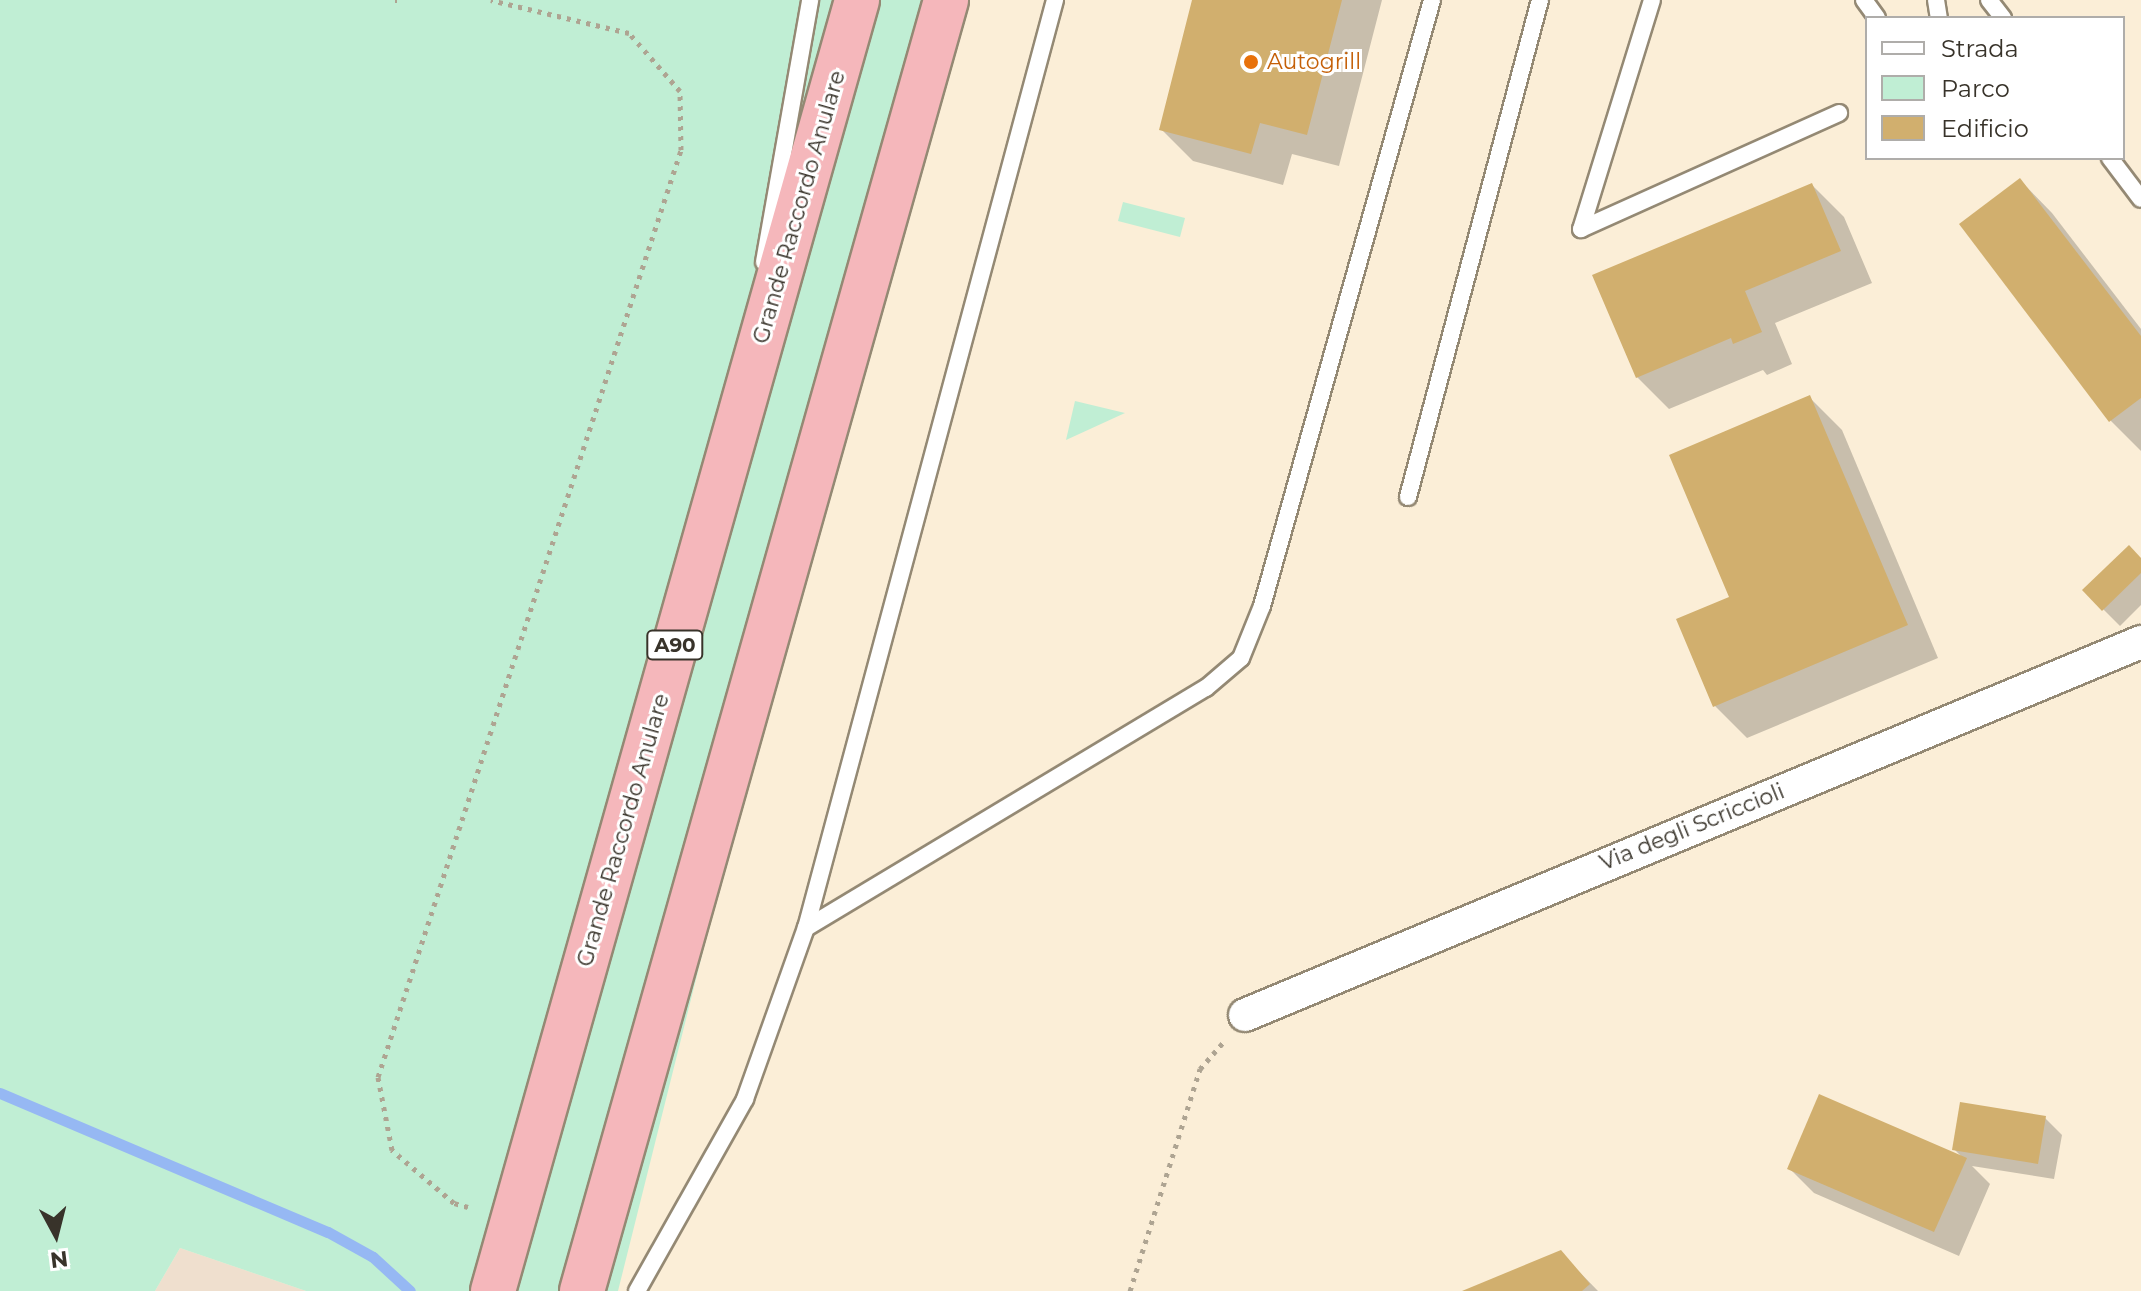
<!DOCTYPE html>
<style>
body{margin:0}
#map{position:relative;width:2141px;height:1291px;overflow:hidden;background:#fbeed7;font-family:Montserrat,sans-serif}
div>[style]{position:absolute}
[style*='--x']{left:calc(var(--x)*1px);top:calc(var(--y)*1px);width:calc(var(--w)*1px);rotate:calc(var(--a)*1deg)}
.industrial>*{inset:0;background:#efdfce}
.green>*{inset:0;background:#c0eed4}
.shadow>*{inset:0;background:#0003}
.stream>*{height:11px;margin:-5.5px;padding:0 5.5px;transform-origin:5.5px;border-radius:5.5px;background:#96b8f3}
.building>*{inset:0;background:#d1af6e}
.path>*{height:5px;margin-top:-2.5px;transform-origin:0;background:repeating-linear-gradient(90deg,#aea492 0 4px,transparent 0 10px)}
.roads{filter:drop-shadow(2px 0 #948974) drop-shadow(-2px 0 #948974) drop-shadow(0 2px #948974) drop-shadow(0 -2px #948974)}
.service>*{height:16px;margin:-8px;padding:0 8px;transform-origin:8px;border-radius:8px;background:#fff}
.minor>*{height:32px;margin:-16px;padding:0 16px;transform-origin:16px;border-radius:16px;background:#fff}
.motorway>*{height:44px;margin:-22px;padding:0 22px;transform-origin:22px;border-radius:22px;background:#f5b7bb}
.dots>*{width:22px;height:22px;translate:-50% -50%;box-sizing:border-box;border:4px solid #fff;border-radius:50%}
span{translate:-50% -50%;white-space:nowrap;text-align:center;line-height:1.15;-webkit-text-stroke:6px #fff;paint-order:stroke}
.shield-label span{padding:2px 6px;background:#fff;border:2px solid;border-radius:6px;-webkit-text-stroke-width:0}
.shield-label{font-size:20px;color:#38332a;font-weight:700}
.food-label{font-size:22px;color:#c56008}
.left{translate:0 -50%;text-align:left}
.street-label{font-size:22px;color:#38332a}
.legend{position:absolute;left:1865px;top:16px;width:260px;height:144px;box-sizing:border-box;background:#fff;border:2px solid #afadaa;margin:0;padding:10px 14px;list-style:none;font-size:24px;color:#38332a}
.legend li{display:flex;align-items:center;gap:16px;height:40px}
.legend b{width:40px;border:2px solid #afadaa}
.north{position:absolute;left:16px;top:1195px;width:80px;height:80px;-webkit-text-stroke:6px #fff;paint-order:stroke;rotate:173deg;font-size:22px;font-weight:700;line-height:32px;text-align:center;color:#38332a}
.north::after{content:'';display:block;margin:auto;width:28px;height:36px;background:#38332a;clip-path:polygon(50% 0,100% 100%,50% 72%,0 100%)}
</style>
<div id="map">
<div class="industrial">
<i style="clip-path:polygon(180px 1248px,306px 1291px,155px 1291px)"></i>
</div>
<div class="green">
<i style="clip-path:polygon(0 0,933px 0,897px 176px,618px 1291px,306px 1291px,180px 1248px,155px 1291px,0 1291px)"></i>
<i style="clip-path:polygon(1123px 202px,1185px 218px,1180px 237px,1118px 221px)"></i>
<i style="clip-path:polygon(1075px 401px,1125px 413px,1066px 440px)"></i>
</div>
<div class="shadow">
<i style="clip-path:polygon(1195px 0,1382px 0,1339px 166px,1292px 154px,1283px 185px,1193px 161px,1161px 129px)"></i>
<i style="clip-path:polygon(2020px 180px,2052px 213px,2141px 329px,2141px 451px,2111px 421px)"></i>
<i style="clip-path:polygon(1812px 185px,1844px 217px,1872px 283px,1775px 323px,1792px 364px,1767px 375px,1763px 370px,1669px 409px,1637px 377px)"></i>
<i style="clip-path:polygon(1810px 398px,1842px 430px,1938px 658px,1747px 738px,1715px 706px)"></i>
<i style="clip-path:polygon(2141px 560px,2141px 605px,2120px 626px,2103px 609px)"></i>
<i style="clip-path:polygon(2045px 1118px,2062px 1135px,2054px 1179px,1972px 1166px,1990px 1184px,1959px 1256px,1814px 1193px,1789px 1168px,1963px 1158px,1954px 1149px)"></i>
<i style="clip-path:polygon(1561px 1253px,1598px 1291px,1467px 1291px)"></i>
</div>
<div class="stream">
<i style="--x:0;--y:1093;--w:356;--a:23"></i>
<i style="--x:328;--y:1232;--w:51;--a:29.1"></i>
<i style="--x:373;--y:1257;--w:50;--a:42.6"></i>
</div>
<div class="building">
<i style="clip-path:polygon(1192px 0,1342px 0,1307px 135px,1260px 123px,1251px 154px,1159px 130px)"></i>
<i style="clip-path:polygon(2020px 178px,2141px 336px,2141px 398px,2109px 422px,1959px 224px)"></i>
<i style="clip-path:polygon(1812px 183px,1841px 251px,1745px 291px,1762px 332px,1733px 344px,1731px 338px,1636px 378px,1592px 275px)"></i>
<i style="clip-path:polygon(1810px 395px,1908px 625px,1713px 707px,1676px 619px,1729px 597px,1669px 455px)"></i>
<i style="clip-path:polygon(2129px 545px,2141px 558px,2141px 573px,2102px 611px,2082px 590px)"></i>
<i style="clip-path:polygon(1819px 1094px,1967px 1158px,1934px 1232px,1787px 1169px)"></i>
<i style="clip-path:polygon(1960px 1102px,2046px 1116px,2038px 1164px,1952px 1150px)"></i>
<i style="clip-path:polygon(1561px 1250px,1590px 1284px,1582px 1291px,1462px 1291px)"></i>
</div>
<div class="path">
<i style="--x:395;--y:0;--w:2;--a:0"></i>
<i style="--x:468;--y:1207;--w:15;--a:-164"></i>
<i style="--x:454;--y:1203;--w:82;--a:-139.5"></i>
<i style="--x:392;--y:1150;--w:74;--a:-100.9"></i>
<i style="--x:378;--y:1077;--w:975;--a:-71.9"></i>
<i style="--x:681;--y:150;--w:59;--a:-91"></i>
<i style="--x:680;--y:91;--w:77;--a:-131.3"></i>
<i style="--x:629;--y:33;--w:142;--a:-166.6"></i>
<i style="--x:1130;--y:1291;--w:233;--a:-72.5"></i>
<i style="--x:1200;--y:1069;--w:37;--a:-49"></i>
</div>
<div class="roads">
<div class="service">
<i style="--x:1652;--y:0;--w:240;--a:107.2"></i>
<i style="--x:1581;--y:229;--w:283;--a:-24.2"></i>
<i style="--x:1864;--y:0;--w:22;--a:54"></i>
<i style="--x:1936;--y:0;--w:18;--a:81"></i>
<i style="--x:1989;--y:0;--w:23;--a:52"></i>
<i style="--x:2110;--y:158;--w:51;--a:52.9"></i>
<i style="--x:764;--y:262;--w:266;--a:-80"></i>
<i style="--x:1408;--y:497;--w:514;--a:-75.13"></i>
<i style="--x:806;--y:928;--w:466;--a:-31"></i>
<i style="--x:1206;--y:688;--w:46;--a:-40.6"></i>
<i style="--x:1241;--y:658;--w:56;--a:-68"></i>
<i style="--x:1262;--y:606;--w:629;--a:-74.33"></i>
<i style="--x:637;--y:1291;--w:220;--a:-60.6"></i>
<i style="--x:745;--y:1099;--w:182;--a:-70.4"></i>
<i style="--x:806;--y:928;--w:961;--a:-74.98"></i>
</div>
<div class="minor">
<i style="--x:1245;--y:1015;--w:971;--a:-22.6"></i>
</div>
<div class="motorway">
<i style="--x:493;--y:1291;--w:1341;--a:-74.25"></i>
<i style="--x:582;--y:1291;--w:1341;--a:-74.25"></i>
</div>
</div>
<div class="dots">
<i style="left:1251px;top:62px;background:#e8710a"></i>
</div>
<div class="shield-label">
<span style="left:675px;top:645px">A90</span>
</div>
<div class="food-label">
<span class="left" style="left:1267px;top:62px">Autogrill</span>
</div>
<div class="street-label">
<span style="left:799px;top:207px;rotate:-74deg">Grande Raccordo Anulare</span>
<span style="left:1692px;top:827px;rotate:-22deg">Via degli Scriccioli</span>
<span style="left:623px;top:830px;rotate:-74deg">Grande Raccordo Anulare</span>
</div>
<ul class="legend">
<li><b style="height:10px;background:#fff"></b>Strada</li>
<li><b style="height:22px;background:#c0eed4"></b>Parco</li>
<li><b style="height:22px;background:#d1af6e"></b>Edificio</li>
</ul>
<div class="north">N</div>
</div>
